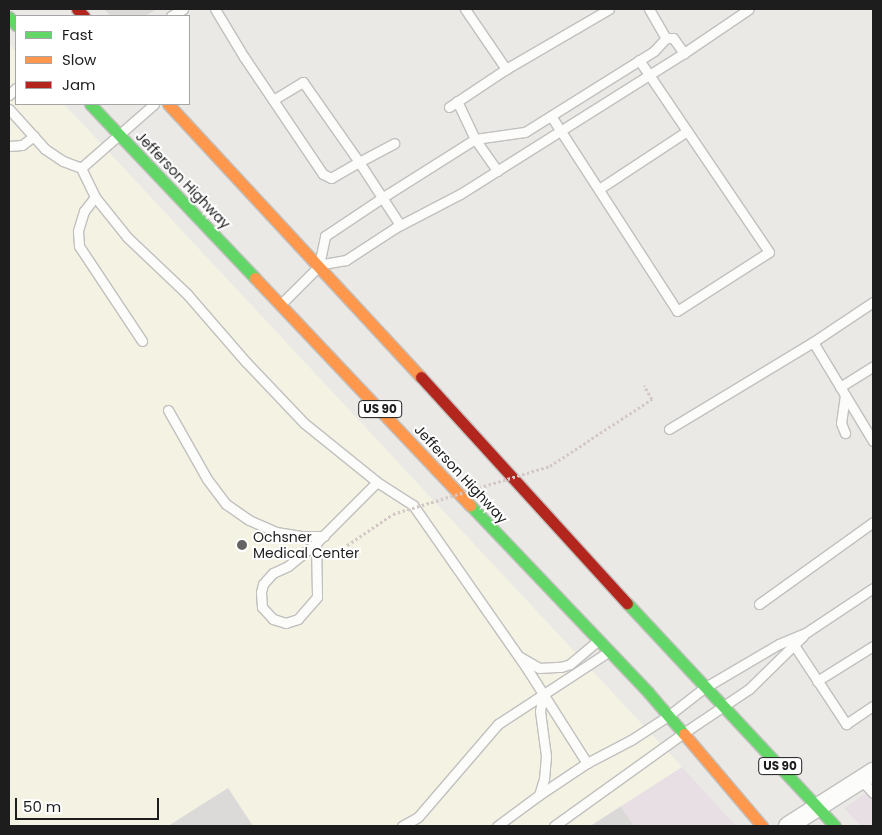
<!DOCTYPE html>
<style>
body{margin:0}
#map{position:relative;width:882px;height:835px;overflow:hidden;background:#ebe9e6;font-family:Poppins,sans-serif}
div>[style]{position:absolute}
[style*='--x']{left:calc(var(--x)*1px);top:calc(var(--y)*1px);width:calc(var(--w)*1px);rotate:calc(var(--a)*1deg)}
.residential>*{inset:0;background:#dad9d7}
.industrial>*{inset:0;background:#e8dfe5}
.education>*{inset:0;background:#f4f2e3}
.parking>*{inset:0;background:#dbdad9}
.roads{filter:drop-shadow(1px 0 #c1c0be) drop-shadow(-1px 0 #c1c0be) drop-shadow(0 1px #c1c0be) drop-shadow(0 -1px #c1c0be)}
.lane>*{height:9px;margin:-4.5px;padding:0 4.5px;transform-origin:4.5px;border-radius:4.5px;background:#fcfcfb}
.street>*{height:18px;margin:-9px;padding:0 9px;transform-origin:9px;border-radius:9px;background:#fcfcfb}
.fast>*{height:11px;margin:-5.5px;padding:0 5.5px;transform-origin:5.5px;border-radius:5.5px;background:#63d668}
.slow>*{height:11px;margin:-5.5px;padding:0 5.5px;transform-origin:5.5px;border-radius:5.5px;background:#ff974d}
.jam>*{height:11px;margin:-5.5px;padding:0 5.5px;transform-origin:5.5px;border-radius:5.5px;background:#b3261e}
.path-bridge>*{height:3px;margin-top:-1.5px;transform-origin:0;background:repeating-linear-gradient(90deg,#d4c8c7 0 2.5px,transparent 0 5px)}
.dots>*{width:14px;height:14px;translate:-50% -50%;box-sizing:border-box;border:2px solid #fff;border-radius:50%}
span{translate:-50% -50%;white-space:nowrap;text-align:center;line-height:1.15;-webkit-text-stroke:4px #fff;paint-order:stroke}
.shield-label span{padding:1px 4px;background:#fff;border:1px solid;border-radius:4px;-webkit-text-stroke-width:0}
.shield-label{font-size:12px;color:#1d1d1d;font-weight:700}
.street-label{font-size:14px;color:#1d1d1d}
.poi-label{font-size:14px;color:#1d1d1d}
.left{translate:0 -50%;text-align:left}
.frame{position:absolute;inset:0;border:10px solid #1d1d1d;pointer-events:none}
.legend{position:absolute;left:15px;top:15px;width:175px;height:90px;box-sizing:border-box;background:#fff;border:1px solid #a5a5a5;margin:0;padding:6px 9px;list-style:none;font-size:15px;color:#1d1d1d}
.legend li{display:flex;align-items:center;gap:10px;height:25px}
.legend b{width:25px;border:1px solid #a5a5a5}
.scale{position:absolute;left:15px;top:798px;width:144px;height:22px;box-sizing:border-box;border:2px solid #1d1d1d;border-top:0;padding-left:6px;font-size:15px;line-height:18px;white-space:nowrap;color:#1d1d1d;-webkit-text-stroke:4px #fff;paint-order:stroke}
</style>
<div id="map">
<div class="residential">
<i style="clip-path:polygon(104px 9px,157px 9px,145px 16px,111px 16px)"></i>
<i style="clip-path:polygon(621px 806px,634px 826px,590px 826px)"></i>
</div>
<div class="industrial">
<i style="clip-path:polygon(682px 767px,736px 826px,634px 826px,621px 806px)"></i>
<i style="clip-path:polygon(873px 788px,873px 826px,861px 826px,844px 808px)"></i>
</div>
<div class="education">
<i style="clip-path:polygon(9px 44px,16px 52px,16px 104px,64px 104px,682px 767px,590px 826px,9px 826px)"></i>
</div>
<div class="parking">
<i style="clip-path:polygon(228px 788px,253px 826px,168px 826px)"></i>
</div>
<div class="roads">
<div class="lane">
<i style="--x:215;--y:9;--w:56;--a:58.9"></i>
<i style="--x:244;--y:57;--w:141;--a:56"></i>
<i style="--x:323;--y:174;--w:9;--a:27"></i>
<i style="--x:331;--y:178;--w:32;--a:-30"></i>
<i style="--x:359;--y:162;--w:75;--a:56.9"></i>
<i style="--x:465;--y:9;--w:73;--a:55.7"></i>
<i style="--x:649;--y:9;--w:34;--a:60"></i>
<i style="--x:171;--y:16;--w:14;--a:-30"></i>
<i style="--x:666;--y:38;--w:7;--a:0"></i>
<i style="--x:673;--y:38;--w:19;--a:54"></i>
<i style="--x:684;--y:53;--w:265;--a:147.8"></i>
<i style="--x:460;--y:194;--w:73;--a:152.4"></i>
<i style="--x:395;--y:228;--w:59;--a:146.9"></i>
<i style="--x:346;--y:260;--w:27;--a:170"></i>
<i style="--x:319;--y:265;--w:30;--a:-78"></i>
<i style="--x:325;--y:236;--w:76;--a:-33.7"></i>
<i style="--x:388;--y:194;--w:103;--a:-32.3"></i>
<i style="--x:475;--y:139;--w:50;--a:-8"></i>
<i style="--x:525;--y:132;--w:152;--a:-32.1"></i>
<i style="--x:654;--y:51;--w:18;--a:-47"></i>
<i style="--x:684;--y:53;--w:78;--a:-34.1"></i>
<i style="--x:9;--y:95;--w:10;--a:-45"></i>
<i style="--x:273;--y:100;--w:35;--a:-31"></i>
<i style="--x:303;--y:82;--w:98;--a:55"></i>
<i style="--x:359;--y:162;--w:40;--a:-28"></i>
<i style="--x:457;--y:101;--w:42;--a:64.7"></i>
<i style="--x:475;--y:139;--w:39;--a:55"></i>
<i style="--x:449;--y:107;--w:69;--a:-33.7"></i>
<i style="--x:506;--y:69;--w:119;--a:-30.2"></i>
<i style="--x:9;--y:109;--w:54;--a:48"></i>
<i style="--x:45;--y:149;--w:22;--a:34"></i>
<i style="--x:63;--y:161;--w:19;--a:21"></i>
<i style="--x:81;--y:168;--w:97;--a:-41.2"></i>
<i style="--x:551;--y:116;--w:232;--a:57.1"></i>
<i style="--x:677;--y:311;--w:109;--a:-32.7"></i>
<i style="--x:769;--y:252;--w:232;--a:-124.1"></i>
<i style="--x:9;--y:146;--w:13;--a:-4"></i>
<i style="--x:22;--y:145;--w:15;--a:-37"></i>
<i style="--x:81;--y:168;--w:32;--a:64"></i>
<i style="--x:95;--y:197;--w:51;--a:51.3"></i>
<i style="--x:127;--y:237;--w:83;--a:43.5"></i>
<i style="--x:187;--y:294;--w:90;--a:49.1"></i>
<i style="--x:246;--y:362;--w:84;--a:46.4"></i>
<i style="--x:304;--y:423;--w:94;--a:38.9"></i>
<i style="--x:377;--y:482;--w:43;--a:32.6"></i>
<i style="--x:413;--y:505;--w:198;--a:55.1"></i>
<i style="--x:526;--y:667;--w:114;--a:57.6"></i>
<i style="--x:599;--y:189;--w:105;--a:-33.4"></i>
<i style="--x:95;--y:197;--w:18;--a:128"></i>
<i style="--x:84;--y:211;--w:21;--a:107"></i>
<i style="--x:78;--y:231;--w:15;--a:86"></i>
<i style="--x:79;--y:246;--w:114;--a:56.4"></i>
<i style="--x:283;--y:302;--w:49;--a:-45"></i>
<i style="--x:873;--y:302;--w:72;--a:146.3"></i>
<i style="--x:813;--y:342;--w:116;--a:58.8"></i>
<i style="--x:840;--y:387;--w:39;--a:-32"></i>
<i style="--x:845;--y:395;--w:28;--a:98"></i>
<i style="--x:841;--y:423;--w:11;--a:68"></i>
<i style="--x:168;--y:410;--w:79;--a:60.5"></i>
<i style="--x:207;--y:479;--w:31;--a:53"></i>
<i style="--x:226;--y:504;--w:28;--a:35"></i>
<i style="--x:249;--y:520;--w:30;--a:24"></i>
<i style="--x:276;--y:532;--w:24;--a:9"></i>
<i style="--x:300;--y:536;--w:24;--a:0"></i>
<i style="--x:669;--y:429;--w:168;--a:-31.1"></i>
<i style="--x:316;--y:543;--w:54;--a:88.9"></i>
<i style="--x:317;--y:597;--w:29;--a:131"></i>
<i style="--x:298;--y:619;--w:13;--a:162"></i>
<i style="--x:286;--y:623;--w:14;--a:-163"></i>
<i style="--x:273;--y:619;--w:16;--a:-133"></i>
<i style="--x:262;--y:607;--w:15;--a:-94"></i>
<i style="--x:261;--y:592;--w:8;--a:-76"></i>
<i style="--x:263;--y:584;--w:15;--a:-48"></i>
<i style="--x:273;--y:573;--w:17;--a:-25"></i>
<i style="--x:288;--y:566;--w:36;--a:-39"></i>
<i style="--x:316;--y:543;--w:86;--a:-45"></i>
<i style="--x:759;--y:604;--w:140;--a:-35.7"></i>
<i style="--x:794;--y:645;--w:95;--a:56.6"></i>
<i style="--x:846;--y:724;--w:32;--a:-34"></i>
<i style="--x:520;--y:657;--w:22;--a:30"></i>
<i style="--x:539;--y:668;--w:22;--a:-3"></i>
<i style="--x:561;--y:667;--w:9;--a:-18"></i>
<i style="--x:570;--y:664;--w:34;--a:-40"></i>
<i style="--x:817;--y:681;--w:66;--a:-32"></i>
<i style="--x:861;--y:780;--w:18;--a:47"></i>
<i style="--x:539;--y:795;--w:17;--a:-73"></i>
<i style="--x:544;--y:779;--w:23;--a:-85"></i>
<i style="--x:546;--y:756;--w:45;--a:-97.6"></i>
<i style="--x:540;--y:711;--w:17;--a:-80"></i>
<i style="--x:402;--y:826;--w:18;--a:-29"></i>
<i style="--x:418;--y:817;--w:123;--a:-49.3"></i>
<i style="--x:498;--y:724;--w:131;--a:-33.2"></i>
<i style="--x:497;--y:826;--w:52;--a:-36.4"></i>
<i style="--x:539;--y:795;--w:58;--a:-33.7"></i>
<i style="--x:587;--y:763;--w:50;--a:-27.6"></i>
<i style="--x:631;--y:740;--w:44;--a:-33"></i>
<i style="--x:668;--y:716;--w:46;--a:-37.9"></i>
<i style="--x:704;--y:688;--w:87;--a:-30.4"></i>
<i style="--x:779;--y:644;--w:30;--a:-23"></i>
<i style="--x:807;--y:632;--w:79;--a:-33.7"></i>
<i style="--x:554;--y:826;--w:158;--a:-35.7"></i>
<i style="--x:682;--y:734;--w:81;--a:-33.9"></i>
<i style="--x:749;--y:689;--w:76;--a:-44.5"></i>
</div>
<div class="street">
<i style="--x:788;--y:826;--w:101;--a:-32.4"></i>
</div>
<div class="fast">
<i style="--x:9;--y:17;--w:11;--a:49"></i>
<i style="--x:90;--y:104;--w:240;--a:46.5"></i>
<i style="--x:470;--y:505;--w:258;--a:46.4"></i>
<i style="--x:648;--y:692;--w:55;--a:49.4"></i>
<i style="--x:627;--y:603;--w:305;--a:47"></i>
</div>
<div class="slow">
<i style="--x:168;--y:104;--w:372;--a:47.2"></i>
<i style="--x:255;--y:278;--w:313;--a:46.6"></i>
<i style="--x:684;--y:734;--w:121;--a:49.7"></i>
</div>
<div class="jam">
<i style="--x:77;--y:9;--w:10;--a:45"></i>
<i style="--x:421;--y:377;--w:306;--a:47.7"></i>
</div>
</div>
<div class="path-bridge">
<i style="--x:350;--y:559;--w:13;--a:-122"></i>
<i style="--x:343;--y:548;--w:60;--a:-34.2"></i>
<i style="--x:393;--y:514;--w:164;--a:-17"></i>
<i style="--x:550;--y:466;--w:122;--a:-33.3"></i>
<i style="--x:652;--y:399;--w:16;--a:-120"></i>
</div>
<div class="dots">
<i style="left:242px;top:545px;background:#656463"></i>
</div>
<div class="shield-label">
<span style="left:380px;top:409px">US 90</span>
<span style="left:780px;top:766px">US 90</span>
</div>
<div class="street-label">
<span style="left:183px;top:180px;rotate:46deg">Jefferson Highway</span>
<span style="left:461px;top:474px;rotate:47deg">Jefferson Highway</span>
</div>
<div class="poi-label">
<span class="left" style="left:253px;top:545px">Ochsner<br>Medical Center</span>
</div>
<div class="frame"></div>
<ul class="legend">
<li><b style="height:6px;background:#63d668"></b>Fast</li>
<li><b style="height:6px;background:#ff974d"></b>Slow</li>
<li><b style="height:6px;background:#b3261e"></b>Jam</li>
</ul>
<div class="scale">50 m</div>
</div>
